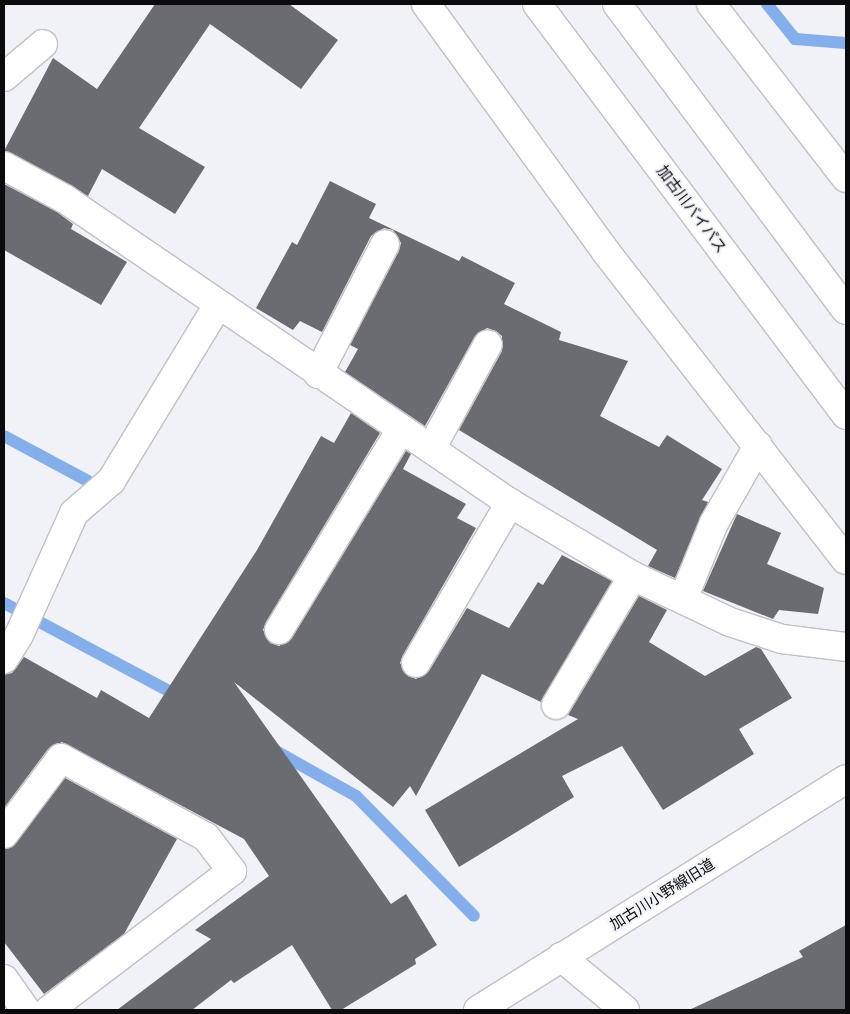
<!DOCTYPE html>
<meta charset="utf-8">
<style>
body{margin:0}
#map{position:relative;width:850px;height:1014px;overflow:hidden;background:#f0f2f8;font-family:Merriweather,"Noto Sans JP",serif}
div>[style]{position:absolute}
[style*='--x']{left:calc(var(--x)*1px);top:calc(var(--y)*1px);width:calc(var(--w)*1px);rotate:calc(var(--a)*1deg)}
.stream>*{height:12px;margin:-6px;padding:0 6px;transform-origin:6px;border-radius:6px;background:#85afeb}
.building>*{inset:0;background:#6b6c71}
.roads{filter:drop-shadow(1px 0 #c0c1c7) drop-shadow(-1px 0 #c0c1c7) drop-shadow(0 1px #c0c1c7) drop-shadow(0 -1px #c0c1c7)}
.minor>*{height:28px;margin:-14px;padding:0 14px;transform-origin:14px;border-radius:14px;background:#fff}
.highway>*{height:28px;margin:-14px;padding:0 14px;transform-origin:14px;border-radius:14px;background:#fff}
span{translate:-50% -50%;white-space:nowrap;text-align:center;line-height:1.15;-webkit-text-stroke:4px #f0f2f8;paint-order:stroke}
.street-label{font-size:15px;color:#0b0b0d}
.frame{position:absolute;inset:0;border:5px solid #0b0b0d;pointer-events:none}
</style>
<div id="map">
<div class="stream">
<i style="--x:767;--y:4;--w:45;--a:51.3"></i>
<i style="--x:795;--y:39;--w:51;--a:4.5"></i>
<i style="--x:4;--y:436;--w:95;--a:28.2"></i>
<i style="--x:4;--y:603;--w:202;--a:28.1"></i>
<i style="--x:274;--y:750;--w:94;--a:29.3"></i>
<i style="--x:356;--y:796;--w:168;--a:45.5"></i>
</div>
<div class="building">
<i style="clip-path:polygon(155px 4px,289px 4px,338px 40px,301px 89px,210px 24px,139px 128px,205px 167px,175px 214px,102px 169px,88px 196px,4px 151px,53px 58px,97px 89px)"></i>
<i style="clip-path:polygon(330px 181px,376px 204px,369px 218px,459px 261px,462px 256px,515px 283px,504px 304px,561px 332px,559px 340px,628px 361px,600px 416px,659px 447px,667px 435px,722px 469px,702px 500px,708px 502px,675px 578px,648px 566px,657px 550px,459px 430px,502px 351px,502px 336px,496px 331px,487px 328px,475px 336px,425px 426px,345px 372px,358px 349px,350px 345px,399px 251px,401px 243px,393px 230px,384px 228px,371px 236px,322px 332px,300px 321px,293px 330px,256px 308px,292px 242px,297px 245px)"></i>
<i style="clip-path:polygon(4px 184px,57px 212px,73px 224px,71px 229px,127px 262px,101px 305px,4px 250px)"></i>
<i style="clip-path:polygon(351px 413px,380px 433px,266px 622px,263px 630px,270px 643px,279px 646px,292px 638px,406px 451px,411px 454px,403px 469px,466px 504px,457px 518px,476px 528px,403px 655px,400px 663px,408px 676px,416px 679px,429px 671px,467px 608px,509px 628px,538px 582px,543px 585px,562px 555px,612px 581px,541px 702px,482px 674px,416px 796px,410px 786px,393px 807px,234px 682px,391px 904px,406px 894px,437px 945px,415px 959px,416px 964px,341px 1010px,332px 1010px,292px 945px,234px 983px,231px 980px,192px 1010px,117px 1010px,211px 939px,195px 930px,269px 876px,244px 839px,62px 742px,48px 749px,4px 808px,4px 675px,12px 673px,24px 657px,97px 698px,101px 690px,149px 718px,257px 550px,321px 436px,334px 443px)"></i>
<i style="clip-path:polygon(737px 514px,781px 533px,767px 564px,824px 588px,818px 614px,779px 610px,773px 619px,703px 591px)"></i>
<i style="clip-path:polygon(639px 596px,667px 610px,649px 642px,705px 676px,756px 647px,761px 649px,792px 698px,739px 729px,754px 754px,663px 810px,622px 746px,562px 776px,574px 797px,459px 867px,425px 810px,578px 719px,568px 715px)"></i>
<i style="clip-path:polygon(65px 778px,177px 839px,124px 934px,44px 994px,4px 942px,4px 849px,16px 843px)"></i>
<i style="clip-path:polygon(846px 925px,846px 1010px,689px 1010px,803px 957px,799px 951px)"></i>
</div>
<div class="roads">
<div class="minor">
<i style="--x:426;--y:4;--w:306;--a:54"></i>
<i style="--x:606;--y:252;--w:390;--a:52.1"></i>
<i style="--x:711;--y:4;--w:220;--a:52.2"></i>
<i style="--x:4;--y:77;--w:51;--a:-40.2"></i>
<i style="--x:4;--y:166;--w:69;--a:28.4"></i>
<i style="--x:65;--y:199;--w:539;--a:34.34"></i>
<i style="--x:510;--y:503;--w:143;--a:30.7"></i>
<i style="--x:633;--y:576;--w:107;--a:25.4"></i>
<i style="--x:730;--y:622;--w:55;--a:18.1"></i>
<i style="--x:782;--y:639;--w:64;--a:7.1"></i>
<i style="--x:318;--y:374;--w:146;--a:-62.7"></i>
<i style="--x:431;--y:449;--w:119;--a:-61.5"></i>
<i style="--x:683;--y:599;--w:82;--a:-67.8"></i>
<i style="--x:714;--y:523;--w:89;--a:-60.3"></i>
<i style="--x:279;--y:630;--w:233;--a:-58.7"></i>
<i style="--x:4;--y:659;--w:28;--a:-58"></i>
<i style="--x:19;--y:635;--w:134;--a:-65.7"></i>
<i style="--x:74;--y:513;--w:49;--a:-40.9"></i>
<i style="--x:111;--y:481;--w:206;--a:-58.7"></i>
<i style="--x:416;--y:663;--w:186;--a:-59.6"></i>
<i style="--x:556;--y:705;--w:150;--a:-59.2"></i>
<i style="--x:4;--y:834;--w:95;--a:-53.1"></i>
<i style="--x:61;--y:758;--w:165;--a:28.6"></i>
<i style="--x:206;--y:837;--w:43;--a:52.6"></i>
<i style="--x:232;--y:871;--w:230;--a:142.8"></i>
<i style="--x:561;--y:957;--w:83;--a:39.6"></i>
<i style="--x:4;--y:979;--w:38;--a:55"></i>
<i style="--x:478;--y:1010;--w:434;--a:-32.1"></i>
</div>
<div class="highway">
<i style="--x:537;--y:4;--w:514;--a:53.06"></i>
<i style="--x:617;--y:4;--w:382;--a:53.2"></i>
</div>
</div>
<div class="street-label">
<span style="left:692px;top:209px;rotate:53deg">加古川バイパス</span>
<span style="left:662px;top:894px;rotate:-32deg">加古川小野線旧道</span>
</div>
<div class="frame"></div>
</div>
